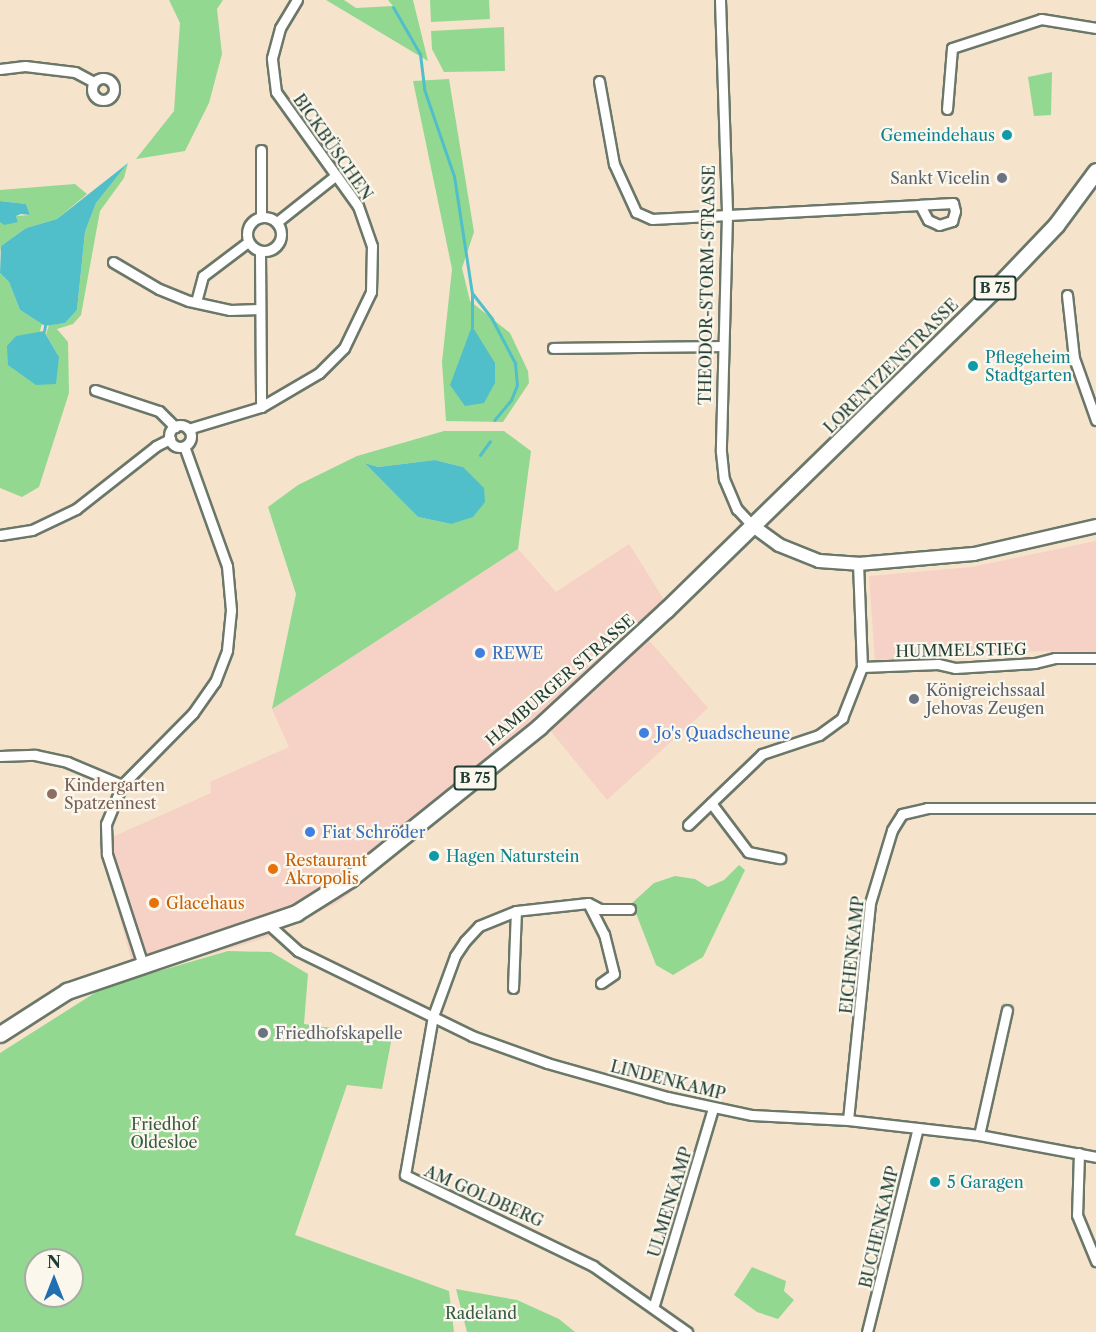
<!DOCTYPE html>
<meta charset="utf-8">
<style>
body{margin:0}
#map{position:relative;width:1096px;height:1332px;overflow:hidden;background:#f6e3cb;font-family:"Libre Caslon Text",serif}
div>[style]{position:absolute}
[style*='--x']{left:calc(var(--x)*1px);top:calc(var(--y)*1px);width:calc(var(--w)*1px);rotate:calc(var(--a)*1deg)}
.built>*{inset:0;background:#f6d1c5}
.green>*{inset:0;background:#93d890}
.water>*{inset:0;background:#51bfc9}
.stream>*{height:3px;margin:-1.5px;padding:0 1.5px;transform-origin:1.5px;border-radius:1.5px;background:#51bfc9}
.roads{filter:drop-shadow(2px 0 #6a7769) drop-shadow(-2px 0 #6a7769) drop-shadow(0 2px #6a7769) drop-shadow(0 -2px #6a7769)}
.minor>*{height:9px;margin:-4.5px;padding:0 4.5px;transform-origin:4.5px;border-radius:4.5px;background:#fff}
.minor>.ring{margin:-4.5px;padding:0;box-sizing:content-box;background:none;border:9px solid #fff;border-radius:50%}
.tertiary>*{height:12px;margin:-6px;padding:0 6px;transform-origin:6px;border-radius:6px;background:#fff}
.primary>*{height:15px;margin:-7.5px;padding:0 7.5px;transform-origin:7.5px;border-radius:7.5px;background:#fff}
.dots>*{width:16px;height:16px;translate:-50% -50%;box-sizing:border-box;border:3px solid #fbf7ec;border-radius:50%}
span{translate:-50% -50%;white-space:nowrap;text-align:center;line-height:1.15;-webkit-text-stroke:4.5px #fbf7ec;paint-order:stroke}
.shield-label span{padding:2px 4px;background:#fbf7ec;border:2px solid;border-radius:4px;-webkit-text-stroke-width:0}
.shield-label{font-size:15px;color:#1f3d34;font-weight:700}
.culture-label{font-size:16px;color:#0d838f}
.right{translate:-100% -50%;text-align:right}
.left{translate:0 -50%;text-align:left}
.street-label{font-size:16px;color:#1f3d34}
.worship-label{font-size:16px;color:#5b616d}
.shop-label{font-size:16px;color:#366cbe}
.education-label{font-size:16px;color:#785e54}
.food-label{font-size:16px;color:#c56008}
.park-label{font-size:16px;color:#365c46}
.north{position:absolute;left:24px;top:1248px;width:60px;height:60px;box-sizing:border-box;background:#fbf7ec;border:2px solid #a3ada2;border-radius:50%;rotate:0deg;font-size:16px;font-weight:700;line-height:24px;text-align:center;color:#1f3d34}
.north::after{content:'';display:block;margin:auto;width:21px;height:27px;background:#1f6fb2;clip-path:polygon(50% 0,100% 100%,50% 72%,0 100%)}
</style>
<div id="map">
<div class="built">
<i style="clip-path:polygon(1096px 541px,1096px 652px,1042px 651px,875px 660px,869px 576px,972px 567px)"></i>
<i style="clip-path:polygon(629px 544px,673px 614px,647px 638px,708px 708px,607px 800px,549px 729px,339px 902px,268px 937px,136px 977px,99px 843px,211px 793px,210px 782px,289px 747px,272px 709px,518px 549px,556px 592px)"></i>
</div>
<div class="green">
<i style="clip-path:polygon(169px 0,223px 0,217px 9px,222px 54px,209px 103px,185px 151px,136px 159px,174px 111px,180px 23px)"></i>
<i style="clip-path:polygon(326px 0,344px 0,356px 8px,393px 6px,388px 0,413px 0,428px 61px)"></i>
<i style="clip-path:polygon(430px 0,489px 0,490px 19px,431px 22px)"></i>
<i style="clip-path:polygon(504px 27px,505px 71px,444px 72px,432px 49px,431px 31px)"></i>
<i style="clip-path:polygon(1052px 72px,1051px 115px,1034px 116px,1028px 77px)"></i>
<i style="clip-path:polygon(449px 79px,474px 232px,462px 268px,470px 301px,510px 333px,528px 371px,529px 383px,503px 422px,446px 421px,442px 362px,452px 269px,413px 81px)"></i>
<i style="clip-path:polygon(128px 163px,124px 178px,100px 211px,81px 315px,73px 324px,57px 329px,68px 342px,69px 393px,39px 487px,22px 497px,0 488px,0 273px,9px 282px,20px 310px,42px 324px,40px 331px,59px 357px,46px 334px,49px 325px,65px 323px,77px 310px,85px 232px,96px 203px)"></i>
<i style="clip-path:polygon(75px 184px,87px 194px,57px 219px,26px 228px,1px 246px,0 253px,0 222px,18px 222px,16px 216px,30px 215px,26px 204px,0 201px,0 190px)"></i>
<i style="clip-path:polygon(evenodd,444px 431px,504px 431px,531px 451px,518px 549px,272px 709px,296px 594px,268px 507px,298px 485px,357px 456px,444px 431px,435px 460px,463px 467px,451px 524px,418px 517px,366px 463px,378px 467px,435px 460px)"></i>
<i style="clip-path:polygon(739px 865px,745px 870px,703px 957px,673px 975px,656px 965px,632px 903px,654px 883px,675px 876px,695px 879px,708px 887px,724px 880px)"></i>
<i style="clip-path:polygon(evenodd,228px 951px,271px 952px,308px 974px,304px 1024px,392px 1037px,382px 1089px,347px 1085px,295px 1235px,449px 1291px,454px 1332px,0 1332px,0 1053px,104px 987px,228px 951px,36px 1260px,72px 1260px,72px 1296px,36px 1296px,36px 1260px)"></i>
<i style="clip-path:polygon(752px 1267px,786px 1281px,784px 1291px,794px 1300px,778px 1319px,757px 1312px,734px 1295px)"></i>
<i style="clip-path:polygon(456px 1289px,517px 1300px,559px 1319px,575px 1332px,467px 1332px)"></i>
</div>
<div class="water">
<i style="clip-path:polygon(128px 163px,96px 203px,85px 232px,77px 310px,65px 323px,45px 326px,20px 310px,9px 282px,0 273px,1px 246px,26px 228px,57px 219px)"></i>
<i style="clip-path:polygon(0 201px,26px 204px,30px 215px,21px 214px,16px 216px,18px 222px,4px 225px,0 222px)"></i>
<i style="clip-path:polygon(472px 326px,495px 363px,495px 383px,484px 403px,465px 406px,450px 385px)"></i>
<i style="clip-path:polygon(44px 331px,59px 357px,56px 384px,36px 385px,8px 365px,7px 346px,16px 336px)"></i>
<i style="clip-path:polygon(435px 460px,463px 467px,484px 488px,485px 502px,473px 517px,451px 524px,418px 517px,365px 463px,378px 467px)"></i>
</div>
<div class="stream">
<i style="--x:393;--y:7;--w:54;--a:60.1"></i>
<i style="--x:420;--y:54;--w:35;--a:83"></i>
<i style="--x:424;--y:89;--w:92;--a:71"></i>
<i style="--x:454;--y:176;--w:118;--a:81.3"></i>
<i style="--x:472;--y:293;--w:33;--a:52"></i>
<i style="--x:492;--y:319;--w:50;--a:62.4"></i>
<i style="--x:515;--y:363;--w:22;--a:85"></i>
<i style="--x:517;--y:385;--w:16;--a:112"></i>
<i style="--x:511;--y:400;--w:26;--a:130"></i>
<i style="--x:472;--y:326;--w:33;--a:-90"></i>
<i style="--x:44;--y:331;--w:5;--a:-79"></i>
<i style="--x:480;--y:455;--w:17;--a:-54"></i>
</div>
<div class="roads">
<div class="minor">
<i style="--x:720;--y:0;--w:215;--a:88.1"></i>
<i style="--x:727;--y:215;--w:237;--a:91.5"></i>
<i style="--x:721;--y:452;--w:27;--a:84"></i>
<i style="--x:724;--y:479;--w:33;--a:67"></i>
<i style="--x:737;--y:509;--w:23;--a:47"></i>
<i style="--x:0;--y:69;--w:25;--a:-7"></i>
<i style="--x:25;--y:66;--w:50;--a:6.8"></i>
<i style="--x:75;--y:72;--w:21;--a:28"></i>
<i class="ring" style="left:92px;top:78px;width:13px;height:13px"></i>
<i style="--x:599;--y:81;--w:84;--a:79.8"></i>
<i style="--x:614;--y:164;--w:53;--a:65.4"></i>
<i style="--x:636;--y:212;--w:17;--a:24"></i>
<i style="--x:652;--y:219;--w:268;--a:-3"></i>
<i style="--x:920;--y:205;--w:17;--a:62"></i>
<i style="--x:928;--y:220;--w:12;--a:24"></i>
<i style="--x:939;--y:225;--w:14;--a:-17"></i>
<i style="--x:952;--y:221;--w:10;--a:-73"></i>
<i style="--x:955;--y:211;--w:8;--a:-104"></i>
<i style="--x:953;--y:203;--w:33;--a:177"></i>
<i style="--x:947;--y:109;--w:61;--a:-85.3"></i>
<i style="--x:952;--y:48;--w:94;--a:-18"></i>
<i style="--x:1041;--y:19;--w:56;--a:9.3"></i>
<i class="ring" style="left:247px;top:217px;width:25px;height:25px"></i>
<i style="--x:261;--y:217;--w:67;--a:-90"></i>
<i style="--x:277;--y:222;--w:74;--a:-38.4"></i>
<i style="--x:260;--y:251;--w:156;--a:89.6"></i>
<i style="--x:113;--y:262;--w:53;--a:30.4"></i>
<i style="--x:159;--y:289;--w:32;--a:22"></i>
<i style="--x:189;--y:301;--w:42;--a:12.4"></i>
<i style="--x:230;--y:310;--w:30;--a:-2"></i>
<i style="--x:1067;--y:295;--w:63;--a:83.7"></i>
<i style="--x:1074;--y:358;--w:66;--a:70.5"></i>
<i style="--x:196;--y:302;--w:27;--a:-75"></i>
<i style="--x:203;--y:276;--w:56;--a:-37.1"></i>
<i style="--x:553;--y:348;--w:168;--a:-0.7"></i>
<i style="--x:95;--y:390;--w:67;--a:18.2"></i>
<i style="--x:159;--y:411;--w:23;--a:45"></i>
<i class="ring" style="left:169px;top:425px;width:13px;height:13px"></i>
<i style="--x:188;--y:429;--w:76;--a:-16.8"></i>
<i style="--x:261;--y:407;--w:67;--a:-30.4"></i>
<i style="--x:319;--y:373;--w:35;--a:-45"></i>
<i style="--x:344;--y:348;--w:62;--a:-64.3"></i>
<i style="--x:371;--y:292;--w:46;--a:-88.8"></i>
<i style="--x:372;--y:246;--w:42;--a:-109.3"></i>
<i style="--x:358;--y:206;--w:140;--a:-125.7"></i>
<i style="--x:276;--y:92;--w:34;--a:-97"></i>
<i style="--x:272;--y:58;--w:31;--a:-75"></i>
<i style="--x:280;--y:28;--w:33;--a:-59"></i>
<i style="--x:0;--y:535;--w:32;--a:-9"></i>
<i style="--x:32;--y:530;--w:49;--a:-25.5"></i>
<i style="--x:76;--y:509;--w:102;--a:-38.2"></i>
<i style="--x:156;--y:446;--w:16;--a:-27"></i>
<i style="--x:862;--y:667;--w:76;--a:-2.3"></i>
<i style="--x:938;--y:664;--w:17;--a:13"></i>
<i style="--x:955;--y:668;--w:80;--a:-3.6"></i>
<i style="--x:1035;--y:663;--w:21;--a:-14"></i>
<i style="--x:1055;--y:658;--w:41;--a:0"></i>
<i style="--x:0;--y:756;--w:35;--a:-2"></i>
<i style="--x:35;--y:755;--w:33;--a:12"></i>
<i style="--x:67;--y:762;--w:60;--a:22.7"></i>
<i style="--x:711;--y:803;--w:61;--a:52.9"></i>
<i style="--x:748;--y:852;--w:33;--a:11"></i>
<i style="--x:688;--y:825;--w:103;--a:-43.8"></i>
<i style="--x:762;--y:754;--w:60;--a:-18.4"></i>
<i style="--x:819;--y:735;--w:29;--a:-36"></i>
<i style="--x:842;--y:718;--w:55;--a:-68.6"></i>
<i style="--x:862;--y:667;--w:103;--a:-92.2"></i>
<i style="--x:588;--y:903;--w:35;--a:63"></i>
<i style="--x:604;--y:934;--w:41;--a:76"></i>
<i style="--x:614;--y:974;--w:16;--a:145"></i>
<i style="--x:630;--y:909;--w:30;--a:180"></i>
<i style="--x:600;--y:909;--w:13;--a:-153"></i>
<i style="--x:588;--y:903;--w:72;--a:173.7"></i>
<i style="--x:516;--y:911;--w:40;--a:158"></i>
<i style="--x:479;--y:926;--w:21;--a:133"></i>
<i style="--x:465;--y:941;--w:18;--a:124"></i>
<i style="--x:455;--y:956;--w:64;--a:110.1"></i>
<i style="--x:433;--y:1016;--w:161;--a:100"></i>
<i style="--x:405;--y:1175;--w:209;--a:25.8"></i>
<i style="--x:593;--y:1266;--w:115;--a:35.1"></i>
<i style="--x:267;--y:923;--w:42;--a:42.1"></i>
<i style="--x:298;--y:951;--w:194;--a:26"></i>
<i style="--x:472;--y:1036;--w:80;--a:19.8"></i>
<i style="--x:547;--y:1063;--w:125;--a:15.8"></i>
<i style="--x:667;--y:1097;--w:87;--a:12"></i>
<i style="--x:752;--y:1115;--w:96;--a:3"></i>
<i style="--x:848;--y:1120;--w:132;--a:6.5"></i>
<i style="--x:979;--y:1135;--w:119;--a:10.6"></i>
<i style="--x:142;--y:962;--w:114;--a:-108"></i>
<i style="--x:107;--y:854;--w:30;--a:-92"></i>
<i style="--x:106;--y:824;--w:42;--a:-67.7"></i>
<i style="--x:122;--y:785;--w:101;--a:-45.4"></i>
<i style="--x:193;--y:713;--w:38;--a:-55"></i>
<i style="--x:215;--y:682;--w:34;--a:-69"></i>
<i style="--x:227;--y:650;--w:40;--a:-84.3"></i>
<i style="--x:231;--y:610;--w:44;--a:-95.2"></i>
<i style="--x:227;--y:566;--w:127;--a:-109.7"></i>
<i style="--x:513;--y:988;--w:77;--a:-87.8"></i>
<i style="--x:848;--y:1120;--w:218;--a:-84.2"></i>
<i style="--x:870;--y:903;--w:76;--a:-73.2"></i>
<i style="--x:892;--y:830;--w:19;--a:-58"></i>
<i style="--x:902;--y:814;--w:26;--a:-13"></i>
<i style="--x:927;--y:808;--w:169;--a:0"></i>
<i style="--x:979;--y:1135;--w:128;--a:-77.4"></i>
<i style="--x:1079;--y:1153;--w:62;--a:91.8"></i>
<i style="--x:1077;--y:1215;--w:50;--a:67.6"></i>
<i style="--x:654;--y:1305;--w:206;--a:-73.3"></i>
<i style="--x:867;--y:1332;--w:210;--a:-76"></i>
</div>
<div class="tertiary">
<i style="--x:753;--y:526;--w:32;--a:36"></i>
<i style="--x:779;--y:545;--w:43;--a:21.8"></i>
<i style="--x:819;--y:561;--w:39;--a:4"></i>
<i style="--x:858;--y:564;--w:116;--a:-4.9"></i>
<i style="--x:974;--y:554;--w:125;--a:-12.9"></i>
</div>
<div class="primary">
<i style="--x:0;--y:1034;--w:80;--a:-32.7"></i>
<i style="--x:67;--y:991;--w:242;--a:-18.8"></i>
<i style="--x:296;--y:913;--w:64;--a:-32.2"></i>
<i style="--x:350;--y:879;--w:243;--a:-38.8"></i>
<i style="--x:539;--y:727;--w:173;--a:-42.7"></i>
<i style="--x:666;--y:610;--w:455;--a:-44.3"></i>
<i style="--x:992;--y:292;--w:93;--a:-46.3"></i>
<i style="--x:1056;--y:225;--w:67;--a:-53.5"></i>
</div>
</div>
<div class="dots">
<i style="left:1007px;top:135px;background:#0f9aa8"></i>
<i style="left:1002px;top:178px;background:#6b7280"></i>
<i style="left:973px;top:366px;background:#0f9aa8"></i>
<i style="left:480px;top:653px;background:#3f7fe0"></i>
<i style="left:914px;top:699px;background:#6b7280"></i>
<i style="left:644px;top:733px;background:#3f7fe0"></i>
<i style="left:52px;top:794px;background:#8d6e63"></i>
<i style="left:310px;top:832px;background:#3f7fe0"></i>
<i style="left:434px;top:856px;background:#0f9aa8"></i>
<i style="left:273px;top:869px;background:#e8710a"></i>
<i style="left:154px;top:903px;background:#e8710a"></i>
<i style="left:263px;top:1033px;background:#6b7280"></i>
<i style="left:935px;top:1182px;background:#0f9aa8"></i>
</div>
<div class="shield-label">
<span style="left:995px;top:288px">B 75</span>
<span style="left:475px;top:778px">B 75</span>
</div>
<div class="culture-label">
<span class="right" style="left:995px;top:135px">Gemeindehaus</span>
<span class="left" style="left:985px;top:366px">Pflegeheim<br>Stadtgarten</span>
<span class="left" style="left:446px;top:856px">Hagen Naturstein</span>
<span class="left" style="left:947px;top:1182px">5 Garagen</span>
</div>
<div class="street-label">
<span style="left:333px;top:147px;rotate:55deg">BICKBÜSCHEN</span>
<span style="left:707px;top:285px;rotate:-89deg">THEODOR-STORM-STRASSE</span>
<span style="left:891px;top:366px;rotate:-45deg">LORENTZENSTRASSE</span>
<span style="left:961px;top:650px;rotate:-1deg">HUMMELSTIEG</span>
<span style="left:560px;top:680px;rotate:-41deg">HAMBURGER STRASSE</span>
<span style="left:852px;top:955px;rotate:-84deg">EICHENKAMP</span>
<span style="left:668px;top:1080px;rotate:14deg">LINDENKAMP</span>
<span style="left:484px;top:1196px;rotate:24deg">AM GOLDBERG</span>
<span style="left:670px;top:1202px;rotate:-73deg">ULMENKAMP</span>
<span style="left:879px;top:1227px;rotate:-77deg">BUCHENKAMP</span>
</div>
<div class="worship-label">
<span class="right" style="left:990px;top:178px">Sankt Vicelin</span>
<span class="left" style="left:926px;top:699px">Königreichssaal<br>Jehovas Zeugen</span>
<span class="left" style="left:275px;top:1033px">Friedhofskapelle</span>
</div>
<div class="shop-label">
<span class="left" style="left:492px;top:653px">REWE</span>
<span class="left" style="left:656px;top:733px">Jo's Quadscheune</span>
<span class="left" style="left:322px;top:832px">Fiat Schröder</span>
</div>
<div class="education-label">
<span class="left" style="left:64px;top:794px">Kindergarten<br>Spatzennest</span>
</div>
<div class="food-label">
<span class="left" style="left:285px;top:869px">Restaurant<br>Akropolis</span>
<span class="left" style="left:166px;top:903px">Glacehaus</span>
</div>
<div class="park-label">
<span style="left:164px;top:1133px">Friedhof<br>Oldesloe</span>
<span style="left:481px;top:1313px">Radeland</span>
</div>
<div class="north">N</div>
</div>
